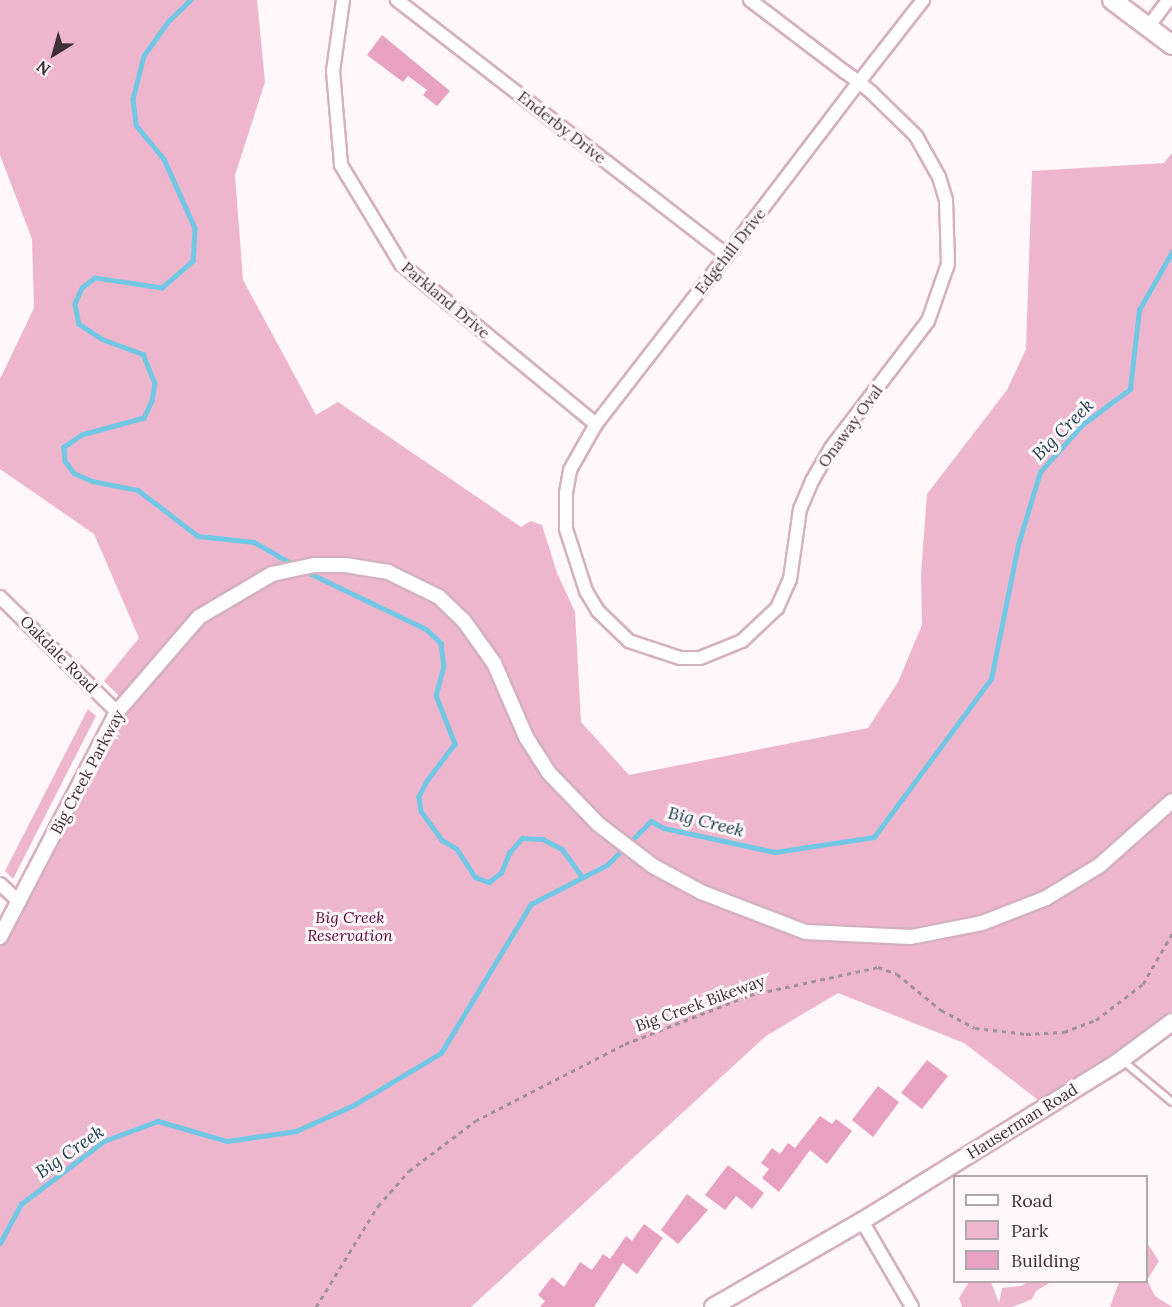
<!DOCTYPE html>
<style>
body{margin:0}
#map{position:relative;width:1172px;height:1307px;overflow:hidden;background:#fff7fa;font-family:Lora,serif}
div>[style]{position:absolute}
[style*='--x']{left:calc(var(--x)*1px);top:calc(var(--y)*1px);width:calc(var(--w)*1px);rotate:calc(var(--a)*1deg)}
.green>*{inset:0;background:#eeb6cd}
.stream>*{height:4.5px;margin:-2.25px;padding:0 2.25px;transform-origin:2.25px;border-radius:2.25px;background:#72c8e4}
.building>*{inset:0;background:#e8a1c0}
.path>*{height:3px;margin-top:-1.5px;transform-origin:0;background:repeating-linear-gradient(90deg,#9f9398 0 4.5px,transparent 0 9px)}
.roads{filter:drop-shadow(2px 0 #d5b1c0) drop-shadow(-2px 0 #d5b1c0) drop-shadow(0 2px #d5b1c0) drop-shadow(0 -2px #d5b1c0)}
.service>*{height:6px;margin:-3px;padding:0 3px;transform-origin:3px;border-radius:3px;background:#fff}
.minor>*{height:12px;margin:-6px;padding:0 6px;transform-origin:6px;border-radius:6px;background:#fff}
.tertiary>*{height:14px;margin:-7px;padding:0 7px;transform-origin:7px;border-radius:7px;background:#fff}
.secondary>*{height:16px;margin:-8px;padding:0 8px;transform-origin:8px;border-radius:8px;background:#fff}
.primary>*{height:18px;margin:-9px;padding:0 9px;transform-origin:9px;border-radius:9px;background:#fff}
span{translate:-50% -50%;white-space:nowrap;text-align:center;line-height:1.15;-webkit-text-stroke:6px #fff7fa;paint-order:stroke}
.street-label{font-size:16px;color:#3f3036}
.park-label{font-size:16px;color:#590436;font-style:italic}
.water-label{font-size:18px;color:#1c4350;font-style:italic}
.legend{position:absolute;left:953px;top:1175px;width:195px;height:108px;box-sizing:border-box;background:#fff7fa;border:2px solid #b2a7ac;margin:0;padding:8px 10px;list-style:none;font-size:18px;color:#3f3036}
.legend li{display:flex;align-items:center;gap:12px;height:30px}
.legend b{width:30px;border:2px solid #b2a7ac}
.north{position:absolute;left:24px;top:24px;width:60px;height:60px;-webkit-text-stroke:4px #fff7fa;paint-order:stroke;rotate:217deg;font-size:16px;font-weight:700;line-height:24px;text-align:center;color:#3f3036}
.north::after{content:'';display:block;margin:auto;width:21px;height:27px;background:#3f3036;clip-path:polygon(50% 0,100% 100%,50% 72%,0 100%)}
</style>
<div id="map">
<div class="green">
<i style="clip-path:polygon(0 0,257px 0,265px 82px,235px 175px,243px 280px,316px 415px,338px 402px,521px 527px,531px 521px,542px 525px,557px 573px,575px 612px,581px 722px,629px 775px,868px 728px,898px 682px,922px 625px,921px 574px,927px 494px,1007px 390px,1026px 349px,1032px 171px,1164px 163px,1172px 153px,1172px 1030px,1046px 1106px,964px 1043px,838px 993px,766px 1036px,471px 1307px,0 1307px,0 917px,6px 922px,121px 698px,104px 681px,139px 638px,94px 534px,0 469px,0 379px,34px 308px,32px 239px,0 155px)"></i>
<i style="clip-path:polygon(88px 709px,96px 716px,13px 879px,5px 871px)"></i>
<i style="clip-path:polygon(1147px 1243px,1159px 1261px,1147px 1280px,1155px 1296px,1172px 1307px,1110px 1307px,1119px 1282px,1146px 1282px)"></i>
<i style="clip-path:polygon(969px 1282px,991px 1282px,999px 1303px,1002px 1288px,1021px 1286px,1027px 1282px,1051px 1282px,1036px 1291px,1032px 1299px,1012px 1307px,962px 1307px,959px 1298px)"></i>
</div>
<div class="stream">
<i style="--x:191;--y:0;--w:30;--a:136"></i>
<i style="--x:169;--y:21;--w:43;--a:125.5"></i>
<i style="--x:144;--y:56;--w:44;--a:104.3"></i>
<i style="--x:133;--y:99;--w:26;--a:83"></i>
<i style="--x:136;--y:125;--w:44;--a:50.5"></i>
<i style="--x:164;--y:159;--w:76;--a:65.8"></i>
<i style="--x:195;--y:228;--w:33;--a:93"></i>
<i style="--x:193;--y:261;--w:41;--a:138.9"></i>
<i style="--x:162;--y:288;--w:68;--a:-171.5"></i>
<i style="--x:95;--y:278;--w:16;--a:142"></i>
<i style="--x:82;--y:288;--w:17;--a:114"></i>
<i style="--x:75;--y:304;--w:20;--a:79"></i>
<i style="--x:79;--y:324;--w:27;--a:33"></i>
<i style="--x:102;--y:339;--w:44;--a:20.1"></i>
<i style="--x:143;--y:354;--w:31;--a:68"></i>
<i style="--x:155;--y:383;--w:18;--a:99"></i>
<i style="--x:152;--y:401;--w:19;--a:115"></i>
<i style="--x:144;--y:418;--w:64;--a:164.7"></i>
<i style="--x:82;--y:435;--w:22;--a:146"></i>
<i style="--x:64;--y:447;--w:14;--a:86"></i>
<i style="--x:65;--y:461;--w:15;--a:53"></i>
<i style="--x:74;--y:473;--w:20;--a:24"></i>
<i style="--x:92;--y:481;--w:47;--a:11.1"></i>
<i style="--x:138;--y:490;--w:76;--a:37.5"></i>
<i style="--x:198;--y:536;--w:56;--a:6.1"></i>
<i style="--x:254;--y:542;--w:48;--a:29.7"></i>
<i style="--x:303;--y:570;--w:136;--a:25.6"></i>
<i style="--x:426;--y:629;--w:21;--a:43"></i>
<i style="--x:441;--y:643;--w:23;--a:83"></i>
<i style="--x:444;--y:666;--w:30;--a:105"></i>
<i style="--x:436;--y:695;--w:53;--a:68.8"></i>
<i style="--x:455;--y:744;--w:46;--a:127.1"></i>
<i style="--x:427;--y:781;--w:18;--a:117"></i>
<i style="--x:419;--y:797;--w:14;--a:82"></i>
<i style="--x:421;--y:811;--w:36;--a:54"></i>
<i style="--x:442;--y:840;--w:17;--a:31"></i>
<i style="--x:457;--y:849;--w:33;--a:57"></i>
<i style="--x:475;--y:877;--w:15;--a:20"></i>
<i style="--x:489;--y:882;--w:15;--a:-37"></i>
<i style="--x:501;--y:873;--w:22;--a:-68"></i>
<i style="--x:509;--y:853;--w:20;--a:-49"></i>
<i style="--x:522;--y:838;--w:21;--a:3"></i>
<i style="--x:543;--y:839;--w:21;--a:28"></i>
<i style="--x:562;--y:849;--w:34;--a:54"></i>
<i style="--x:0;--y:1243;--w:44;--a:-61.7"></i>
<i style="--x:21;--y:1204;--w:104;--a:-37.2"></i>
<i style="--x:104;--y:1141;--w:58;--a:-20.3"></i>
<i style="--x:158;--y:1121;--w:72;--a:16.2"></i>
<i style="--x:227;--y:1141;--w:70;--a:-8.2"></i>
<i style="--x:296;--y:1131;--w:64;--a:-24.1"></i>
<i style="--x:354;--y:1105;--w:101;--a:-30.9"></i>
<i style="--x:441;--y:1053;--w:174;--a:-58.9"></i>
<i style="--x:531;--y:904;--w:85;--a:-27.2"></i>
<i style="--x:607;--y:865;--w:62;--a:-45"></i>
<i style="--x:651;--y:821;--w:15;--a:28"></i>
<i style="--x:664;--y:828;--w:114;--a:12.2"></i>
<i style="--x:775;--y:852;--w:100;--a:-8.6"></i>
<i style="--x:874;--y:837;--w:197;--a:-53.5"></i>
<i style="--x:991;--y:679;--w:137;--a:-78.6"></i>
<i style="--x:1018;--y:545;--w:76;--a:-73.2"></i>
<i style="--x:1040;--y:472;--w:64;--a:-48.1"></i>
<i style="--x:1083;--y:424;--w:59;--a:-36.7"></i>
<i style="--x:1130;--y:389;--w:80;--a:-83.5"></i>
<i style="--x:1139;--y:310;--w:67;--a:-60.4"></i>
</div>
<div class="building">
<i style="clip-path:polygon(382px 35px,450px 91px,437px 106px,423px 95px,427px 90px,408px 76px,403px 82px,367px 55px)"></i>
<i style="clip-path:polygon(927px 1060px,948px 1076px,922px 1109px,901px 1093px)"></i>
<i style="clip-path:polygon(878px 1086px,899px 1102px,873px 1137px,852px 1120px)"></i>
<i style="clip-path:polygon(820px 1116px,832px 1124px,836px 1119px,852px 1131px,827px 1164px,810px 1150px,779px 1192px,762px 1178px,769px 1169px,761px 1163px,772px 1148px,780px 1154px,788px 1143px,795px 1148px)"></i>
<i style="clip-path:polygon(728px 1165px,764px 1193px,752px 1209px,736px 1196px,725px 1210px,705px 1195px)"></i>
<i style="clip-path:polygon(687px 1194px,708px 1210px,678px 1244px,661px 1230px)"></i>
<i style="clip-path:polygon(644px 1224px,663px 1238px,637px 1274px,623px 1263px,594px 1307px,540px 1307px,545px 1301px,538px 1295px,552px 1277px,564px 1287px,580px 1262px,592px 1270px,603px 1254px,610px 1259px,626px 1236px,632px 1241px)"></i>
</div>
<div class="path">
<i style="--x:316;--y:1307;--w:119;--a:-58.5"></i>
<i style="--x:378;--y:1206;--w:47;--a:-48.5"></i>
<i style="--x:409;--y:1171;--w:83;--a:-37.1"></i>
<i style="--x:475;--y:1121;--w:169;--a:-27.2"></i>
<i style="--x:625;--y:1044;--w:134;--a:-21.4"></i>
<i style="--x:750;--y:995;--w:131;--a:-12.3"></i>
<i style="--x:878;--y:967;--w:20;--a:20"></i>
<i style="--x:897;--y:974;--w:57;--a:39.3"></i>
<i style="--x:941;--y:1010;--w:38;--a:28"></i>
<i style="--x:975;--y:1028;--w:51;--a:6.7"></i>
<i style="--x:1026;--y:1034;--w:38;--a:-3"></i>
<i style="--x:1064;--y:1032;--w:34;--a:-21"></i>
<i style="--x:1096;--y:1020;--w:59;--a:-37.5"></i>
<i style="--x:1143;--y:984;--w:58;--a:-59.9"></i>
</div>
<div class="roads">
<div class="service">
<i style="--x:1122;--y:1060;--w:65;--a:40"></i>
</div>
<div class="minor">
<i style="--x:343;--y:0;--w:72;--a:98"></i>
<i style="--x:333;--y:71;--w:94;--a:85.1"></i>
<i style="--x:341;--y:165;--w:116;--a:58.8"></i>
<i style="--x:401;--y:264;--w:252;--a:39.4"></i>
<i style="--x:397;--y:0;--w:417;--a:37.7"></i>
<i style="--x:750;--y:0;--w:119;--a:37.2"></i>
<i style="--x:845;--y:72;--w:17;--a:36"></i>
<i style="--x:859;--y:82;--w:17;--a:40"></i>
<i style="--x:872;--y:93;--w:62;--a:44.3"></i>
<i style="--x:916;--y:136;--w:47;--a:60.7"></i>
<i style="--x:939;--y:177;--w:24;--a:73"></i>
<i style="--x:946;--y:200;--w:64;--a:88.2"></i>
<i style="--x:948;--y:264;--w:60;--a:109.3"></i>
<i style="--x:928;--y:321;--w:160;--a:127.4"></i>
<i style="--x:831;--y:448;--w:38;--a:120"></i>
<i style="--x:812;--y:481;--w:30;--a:113"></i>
<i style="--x:800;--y:509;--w:71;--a:98.1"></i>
<i style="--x:790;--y:579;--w:32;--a:114"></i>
<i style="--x:777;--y:608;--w:48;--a:136.7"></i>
<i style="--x:742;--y:641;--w:45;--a:158"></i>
<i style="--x:700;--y:658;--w:20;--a:180"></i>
<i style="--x:680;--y:658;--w:54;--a:-161.6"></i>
<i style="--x:629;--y:641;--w:43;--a:-135.9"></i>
<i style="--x:598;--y:611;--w:23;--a:-121"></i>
<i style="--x:586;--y:591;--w:65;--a:-107.9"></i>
<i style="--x:566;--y:529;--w:36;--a:-90"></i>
<i style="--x:566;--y:493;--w:23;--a:-80"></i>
<i style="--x:570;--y:470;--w:53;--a:-60.5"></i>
<i style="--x:596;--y:424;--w:214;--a:-52.2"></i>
<i style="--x:727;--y:255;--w:218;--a:-52.7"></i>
<i style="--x:859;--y:82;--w:104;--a:-52"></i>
<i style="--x:1148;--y:27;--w:34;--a:-53"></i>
<i style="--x:0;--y:597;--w:164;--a:44.5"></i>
<i style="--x:0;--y:884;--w:26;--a:43"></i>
<i style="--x:862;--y:1221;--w:99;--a:59.8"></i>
</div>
<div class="tertiary">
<i style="--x:0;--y:937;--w:254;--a:-62.5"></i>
<i style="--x:117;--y:712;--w:125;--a:-49.2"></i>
<i style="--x:199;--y:617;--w:85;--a:-30.5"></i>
<i style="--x:272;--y:574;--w:43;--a:-12.1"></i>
<i style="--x:314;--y:565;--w:31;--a:0"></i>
<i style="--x:345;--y:565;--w:44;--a:9.2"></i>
<i style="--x:388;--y:572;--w:57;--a:26.1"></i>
<i style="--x:439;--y:597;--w:35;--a:44"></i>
<i style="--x:464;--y:621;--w:52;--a:54.5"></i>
<i style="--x:494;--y:663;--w:81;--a:66.6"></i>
<i style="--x:526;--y:737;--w:43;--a:57.4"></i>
<i style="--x:549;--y:773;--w:71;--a:46.1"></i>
<i style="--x:598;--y:824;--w:69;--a:37.4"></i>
<i style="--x:653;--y:866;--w:55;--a:28.4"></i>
<i style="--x:701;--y:892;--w:112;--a:20.9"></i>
<i style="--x:806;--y:932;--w:105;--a:2.7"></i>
<i style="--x:911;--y:937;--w:72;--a:-11.2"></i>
<i style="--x:982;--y:923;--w:69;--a:-21.3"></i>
<i style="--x:1046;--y:898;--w:63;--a:-31.4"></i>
<i style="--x:1100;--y:865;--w:96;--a:-41.6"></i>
</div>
<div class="secondary">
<i style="--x:713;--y:1307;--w:172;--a:-30"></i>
<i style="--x:862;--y:1221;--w:301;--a:-31.8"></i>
<i style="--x:1118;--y:1062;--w:67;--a:-36.5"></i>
</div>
<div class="primary">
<i style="--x:1112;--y:0;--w:75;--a:36.9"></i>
</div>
</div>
<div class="street-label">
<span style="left:562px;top:127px;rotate:38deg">Enderby Drive</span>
<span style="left:730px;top:251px;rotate:-52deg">Edgehill Drive</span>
<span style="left:446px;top:300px;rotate:40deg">Parkland Drive</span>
<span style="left:850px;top:426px;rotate:-54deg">Onaway Oval</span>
<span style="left:59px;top:654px;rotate:45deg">Oakdale Road</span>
<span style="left:87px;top:772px;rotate:-62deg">Big Creek Parkway</span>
<span style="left:700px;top:1003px;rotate:-20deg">Big Creek Bikeway</span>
<span style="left:1022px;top:1121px;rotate:-32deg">Hauserman Road</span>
</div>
<div class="park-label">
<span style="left:350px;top:926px">Big Creek<br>Reservation</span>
</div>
<div class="water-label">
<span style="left:1063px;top:430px;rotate:-45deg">Big Creek</span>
<span style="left:706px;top:822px;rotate:14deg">Big Creek</span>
<span style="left:70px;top:1152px;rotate:-35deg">Big Creek</span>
</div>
<ul class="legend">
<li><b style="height:8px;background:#fff"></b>Road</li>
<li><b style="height:16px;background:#eeb6cd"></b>Park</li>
<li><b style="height:16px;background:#e8a1c0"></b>Building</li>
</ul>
<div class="north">N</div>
</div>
